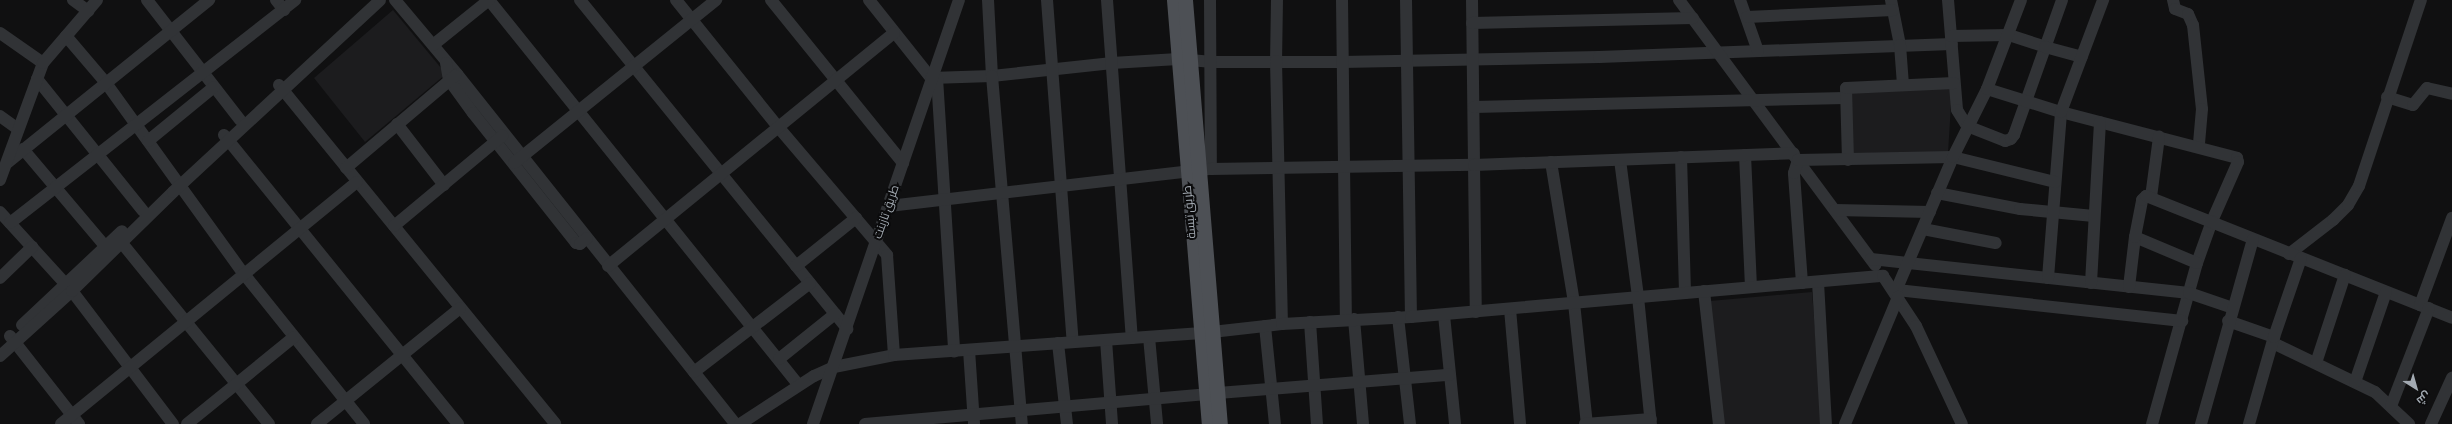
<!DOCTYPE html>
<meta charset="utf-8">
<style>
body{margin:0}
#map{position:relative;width:2452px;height:424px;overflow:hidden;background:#101011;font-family:"Alegreya Sans",Cairo,sans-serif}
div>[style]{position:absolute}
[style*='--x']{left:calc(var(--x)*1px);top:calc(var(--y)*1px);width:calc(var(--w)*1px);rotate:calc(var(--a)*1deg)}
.built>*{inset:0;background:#1c1c1e}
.minor>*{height:12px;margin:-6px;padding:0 6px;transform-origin:6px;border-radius:6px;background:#313336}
.major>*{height:15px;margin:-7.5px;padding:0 7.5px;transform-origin:7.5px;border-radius:7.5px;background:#4d5055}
span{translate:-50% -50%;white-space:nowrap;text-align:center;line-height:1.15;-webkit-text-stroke:4px #0b0b0c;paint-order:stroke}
.street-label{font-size:12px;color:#a2a9b1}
.north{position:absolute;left:2396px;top:368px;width:40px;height:40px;-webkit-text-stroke:3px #0b0b0c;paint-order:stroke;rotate:143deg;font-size:11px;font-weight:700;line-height:16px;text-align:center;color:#a2a9b1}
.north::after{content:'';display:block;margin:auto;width:14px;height:18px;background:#a2a9b1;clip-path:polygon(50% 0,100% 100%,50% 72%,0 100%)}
</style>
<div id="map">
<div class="built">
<i style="clip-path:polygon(393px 10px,446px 74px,365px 142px,314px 78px)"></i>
<i style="clip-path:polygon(1952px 88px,1948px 153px,1850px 155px,1850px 91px)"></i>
<i style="clip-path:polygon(1812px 292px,1822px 424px,1723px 424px,1710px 301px)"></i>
</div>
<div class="minor">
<i style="--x:73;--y:0;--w:19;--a:36"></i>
<i style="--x:147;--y:0;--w:152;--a:52.2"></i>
<i style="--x:276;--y:0;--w:13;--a:51"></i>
<i style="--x:395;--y:0;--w:97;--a:50"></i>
<i style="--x:457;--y:74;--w:447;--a:51.5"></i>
<i style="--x:489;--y:0;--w:494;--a:51.2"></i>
<i style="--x:580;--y:0;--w:424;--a:50.9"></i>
<i style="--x:676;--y:0;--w:164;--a:51.2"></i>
<i style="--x:779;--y:128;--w:167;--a:49.6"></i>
<i style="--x:887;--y:255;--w:100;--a:86"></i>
<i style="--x:771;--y:0;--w:210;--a:51"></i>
<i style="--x:869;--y:0;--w:100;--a:51.5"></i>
<i style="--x:931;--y:78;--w:61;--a:-1.9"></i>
<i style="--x:992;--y:76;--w:121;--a:-6.2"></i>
<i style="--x:1112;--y:63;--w:66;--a:-3.5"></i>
<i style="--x:1178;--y:59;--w:32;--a:5"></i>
<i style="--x:1210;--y:62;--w:132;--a:0"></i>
<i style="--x:1342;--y:62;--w:257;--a:-1.1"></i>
<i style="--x:1599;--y:57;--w:353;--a:-2.1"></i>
<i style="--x:988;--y:0;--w:76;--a:87"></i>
<i style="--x:992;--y:76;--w:349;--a:85.1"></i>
<i style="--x:1047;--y:0;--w:343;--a:85.7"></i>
<i style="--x:1107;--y:0;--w:339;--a:85.8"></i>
<i style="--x:1210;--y:0;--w:169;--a:89.7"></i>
<i style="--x:1277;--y:0;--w:61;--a:90.9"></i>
<i style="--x:1276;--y:61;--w:263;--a:88.7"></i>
<i style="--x:1342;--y:0;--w:320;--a:89.3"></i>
<i style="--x:1406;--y:0;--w:317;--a:89.1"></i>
<i style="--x:1472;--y:0;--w:312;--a:89.3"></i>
<i style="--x:1679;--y:0;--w:330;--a:53.5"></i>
<i style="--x:1740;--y:0;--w:54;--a:70.6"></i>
<i style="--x:1891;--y:0;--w:46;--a:78.7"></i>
<i style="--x:1900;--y:45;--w:40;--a:85.7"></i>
<i style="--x:1948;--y:0;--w:110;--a:85.3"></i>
<i style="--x:1957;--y:110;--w:19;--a:58"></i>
<i style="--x:1967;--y:126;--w:41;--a:21.5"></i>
<i style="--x:2005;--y:141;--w:6;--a:-18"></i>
<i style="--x:2011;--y:139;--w:5;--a:-53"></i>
<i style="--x:2014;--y:135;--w:143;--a:-70.4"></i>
<i style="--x:2173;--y:0;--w:9;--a:77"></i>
<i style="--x:2175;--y:9;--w:14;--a:21"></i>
<i style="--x:2188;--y:14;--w:12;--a:66"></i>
<i style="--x:2193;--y:25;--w:84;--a:83.9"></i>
<i style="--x:2202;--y:109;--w:38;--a:95"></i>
<i style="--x:1747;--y:17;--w:146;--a:-2.7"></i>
<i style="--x:1472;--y:23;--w:221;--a:-1.3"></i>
<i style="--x:0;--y:33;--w:52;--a:34.9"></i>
<i style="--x:66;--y:36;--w:62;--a:49.6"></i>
<i style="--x:106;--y:83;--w:236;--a:54.2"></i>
<i style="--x:244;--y:274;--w:192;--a:51.3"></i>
<i style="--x:1951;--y:36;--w:58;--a:-1"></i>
<i style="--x:2009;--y:35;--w:38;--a:18"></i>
<i style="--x:2045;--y:47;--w:38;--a:15"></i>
<i style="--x:433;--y:45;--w:72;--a:-38.8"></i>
<i style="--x:446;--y:63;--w:17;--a:80"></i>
<i style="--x:449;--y:80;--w:41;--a:54"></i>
<i style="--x:473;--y:113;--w:166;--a:51.6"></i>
<i style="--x:576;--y:243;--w:4;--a:14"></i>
<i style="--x:580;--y:244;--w:9;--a:-41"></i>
<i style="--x:937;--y:78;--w:274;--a:86.4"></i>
<i style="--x:37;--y:79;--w:169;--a:51.2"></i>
<i style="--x:279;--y:85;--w:437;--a:50.8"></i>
<i style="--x:1987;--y:89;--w:77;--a:17.3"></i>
<i style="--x:2061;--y:112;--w:182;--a:14.6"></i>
<i style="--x:2237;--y:158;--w:4;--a:76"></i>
<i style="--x:2238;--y:162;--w:64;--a:113.8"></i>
<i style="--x:2212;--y:221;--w:45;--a:109.7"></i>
<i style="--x:2197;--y:263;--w:167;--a:105.6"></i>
<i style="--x:2387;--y:97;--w:27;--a:17"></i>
<i style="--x:2413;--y:105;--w:22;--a:-51"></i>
<i style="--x:2427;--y:88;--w:26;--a:13"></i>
<i style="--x:1474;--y:107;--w:371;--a:-1.4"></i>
<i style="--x:0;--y:116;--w:22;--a:36"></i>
<i style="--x:397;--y:124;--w:77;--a:52.4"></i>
<i style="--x:224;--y:135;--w:372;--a:51"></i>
<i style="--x:148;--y:141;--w:85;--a:-39.3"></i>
<i style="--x:23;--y:149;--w:127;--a:49.8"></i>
<i style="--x:1745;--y:155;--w:132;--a:87.4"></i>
<i style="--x:1681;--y:157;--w:136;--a:88.3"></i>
<i style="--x:1620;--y:160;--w:138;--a:82.5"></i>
<i style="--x:1638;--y:297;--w:128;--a:84.2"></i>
<i style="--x:1848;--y:160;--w:72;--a:-91.6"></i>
<i style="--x:1846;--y:88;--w:108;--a:-2.7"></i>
<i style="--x:1551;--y:162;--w:143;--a:80.7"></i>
<i style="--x:1574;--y:303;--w:122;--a:83.9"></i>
<i style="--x:7;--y:163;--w:260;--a:-38.9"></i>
<i style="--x:514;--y:163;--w:260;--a:-38.9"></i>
<i style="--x:346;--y:168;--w:143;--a:-40.2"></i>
<i style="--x:0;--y:180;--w:125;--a:-69.8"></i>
<i style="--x:43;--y:63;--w:83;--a:-49.4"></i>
<i style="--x:1937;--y:193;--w:85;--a:10.9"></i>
<i style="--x:2020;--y:209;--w:74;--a:5.4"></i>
<i style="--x:2151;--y:197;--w:61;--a:-82.4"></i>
<i style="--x:889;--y:206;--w:324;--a:-6.6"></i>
<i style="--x:1211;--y:169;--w:263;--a:-0.9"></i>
<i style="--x:1474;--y:165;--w:320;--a:-2.1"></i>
<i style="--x:1835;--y:210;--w:95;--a:1.2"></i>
<i style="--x:0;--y:212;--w:107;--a:47.7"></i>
<i style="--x:72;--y:291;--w:167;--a:52.8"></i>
<i style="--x:10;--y:223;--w:362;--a:-38"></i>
<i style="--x:394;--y:226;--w:141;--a:-39.8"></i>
<i style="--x:1923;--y:229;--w:74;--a:10.9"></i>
<i style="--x:117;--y:237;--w:241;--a:50.9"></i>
<i style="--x:2135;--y:237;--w:67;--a:22.8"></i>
<i style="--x:2289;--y:254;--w:56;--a:-37.7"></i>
<i style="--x:2333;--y:220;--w:21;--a:-45"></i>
<i style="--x:2348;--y:205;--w:22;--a:-60"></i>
<i style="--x:2359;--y:186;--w:196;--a:-71.6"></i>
<i style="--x:1871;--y:259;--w:320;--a:6.1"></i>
<i style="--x:2189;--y:293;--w:46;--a:18.8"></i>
<i style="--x:608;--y:266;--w:369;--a:-39.2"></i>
<i style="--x:796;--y:266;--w:77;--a:-38.7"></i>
<i style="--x:0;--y:278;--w:45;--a:-44.1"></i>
<i style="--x:2048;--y:278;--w:167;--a:-85.5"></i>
<i style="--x:2061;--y:112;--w:120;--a:-69.4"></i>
<i style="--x:1818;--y:282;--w:142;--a:86.8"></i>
<i style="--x:1802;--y:283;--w:110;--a:-94.2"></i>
<i style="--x:1794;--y:173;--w:14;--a:-73"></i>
<i style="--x:1798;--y:160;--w:155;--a:-1.1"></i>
<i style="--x:1953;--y:157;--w:105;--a:13.8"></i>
<i style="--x:2091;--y:283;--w:161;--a:-86.8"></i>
<i style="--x:2129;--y:287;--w:50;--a:-83.2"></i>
<i style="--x:2135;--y:237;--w:38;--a:-79"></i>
<i style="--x:2142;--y:200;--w:6;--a:-45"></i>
<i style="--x:2146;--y:196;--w:329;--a:21.7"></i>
<i style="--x:1897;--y:290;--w:287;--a:6.2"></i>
<i style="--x:1704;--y:291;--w:134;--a:83.6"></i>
<i style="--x:1895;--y:293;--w:148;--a:-66.9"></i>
<i style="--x:1953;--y:157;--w:76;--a:-63.4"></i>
<i style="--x:1987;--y:89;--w:95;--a:-69.1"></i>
<i style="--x:2420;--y:305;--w:93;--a:-69.8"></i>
<i style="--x:1510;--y:309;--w:115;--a:85"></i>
<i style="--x:1444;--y:315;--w:110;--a:84.2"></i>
<i style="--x:1398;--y:317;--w:108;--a:83.6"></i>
<i style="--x:1354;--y:319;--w:105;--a:85.1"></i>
<i style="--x:2228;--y:321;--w:49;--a:19.2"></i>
<i style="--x:1310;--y:322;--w:102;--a:86.1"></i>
<i style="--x:22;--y:325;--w:137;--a:-43.2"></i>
<i style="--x:1265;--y:326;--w:99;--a:84.2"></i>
<i style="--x:10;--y:336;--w:112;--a:51.9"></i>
<i style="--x:1149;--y:337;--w:87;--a:84.7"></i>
<i style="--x:1106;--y:340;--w:84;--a:85.9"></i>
<i style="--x:1058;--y:343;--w:81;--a:83.7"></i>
<i style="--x:2273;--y:343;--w:113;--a:25.7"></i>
<i style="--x:2375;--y:392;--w:47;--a:43.3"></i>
<i style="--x:969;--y:350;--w:74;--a:86.1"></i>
<i style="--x:0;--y:356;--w:97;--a:-42.1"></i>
<i style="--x:72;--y:291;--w:141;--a:-44.4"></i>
<i style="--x:173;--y:192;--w:282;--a:-42.8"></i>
<i style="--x:779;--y:359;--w:72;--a:-38.8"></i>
<i style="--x:2316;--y:363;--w:93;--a:-71.8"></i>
<i style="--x:694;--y:372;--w:146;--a:-37.5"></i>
<i style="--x:2355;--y:382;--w:95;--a:-71"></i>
<i style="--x:1218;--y:393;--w:232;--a:-4.5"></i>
<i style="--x:2391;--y:406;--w:105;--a:-68.8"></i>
<i style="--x:61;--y:424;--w:382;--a:-39.3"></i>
<i style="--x:187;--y:424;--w:138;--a:-39.1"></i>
<i style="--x:317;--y:424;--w:184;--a:-39"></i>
<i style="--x:740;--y:424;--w:88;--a:-33"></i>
<i style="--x:814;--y:376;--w:22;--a:-24"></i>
<i style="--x:834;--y:367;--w:61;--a:-11.3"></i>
<i style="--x:894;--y:355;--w:319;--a:-4.1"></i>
<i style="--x:1212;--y:332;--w:70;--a:-6.5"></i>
<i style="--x:1282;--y:324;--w:129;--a:-3.1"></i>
<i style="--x:1411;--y:317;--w:474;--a:-5"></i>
<i style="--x:1883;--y:276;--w:60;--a:56.6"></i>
<i style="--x:1916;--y:326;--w:108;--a:64.9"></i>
<i style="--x:813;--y:424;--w:448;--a:-71"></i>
<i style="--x:865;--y:424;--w:343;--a:-5"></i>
<i style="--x:1585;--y:424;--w:66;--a:-4.3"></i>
<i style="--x:1845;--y:424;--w:138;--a:-67.3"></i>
<i style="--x:2201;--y:424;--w:192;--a:-74.3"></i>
<i style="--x:2249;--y:424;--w:91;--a:-74"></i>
<i style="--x:2274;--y:337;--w:83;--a:-71.1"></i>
<i style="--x:2431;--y:424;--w:51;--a:-65.5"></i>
</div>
<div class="major">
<i style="--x:1174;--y:0;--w:425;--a:85.3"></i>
<i style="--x:1185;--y:0;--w:425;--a:85.3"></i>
</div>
<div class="street-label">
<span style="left:887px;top:212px;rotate:-71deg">طريق تازبنت</span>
<span style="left:1190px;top:212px;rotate:-95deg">طريق تبسة</span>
</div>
<div class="north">ش</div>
</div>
